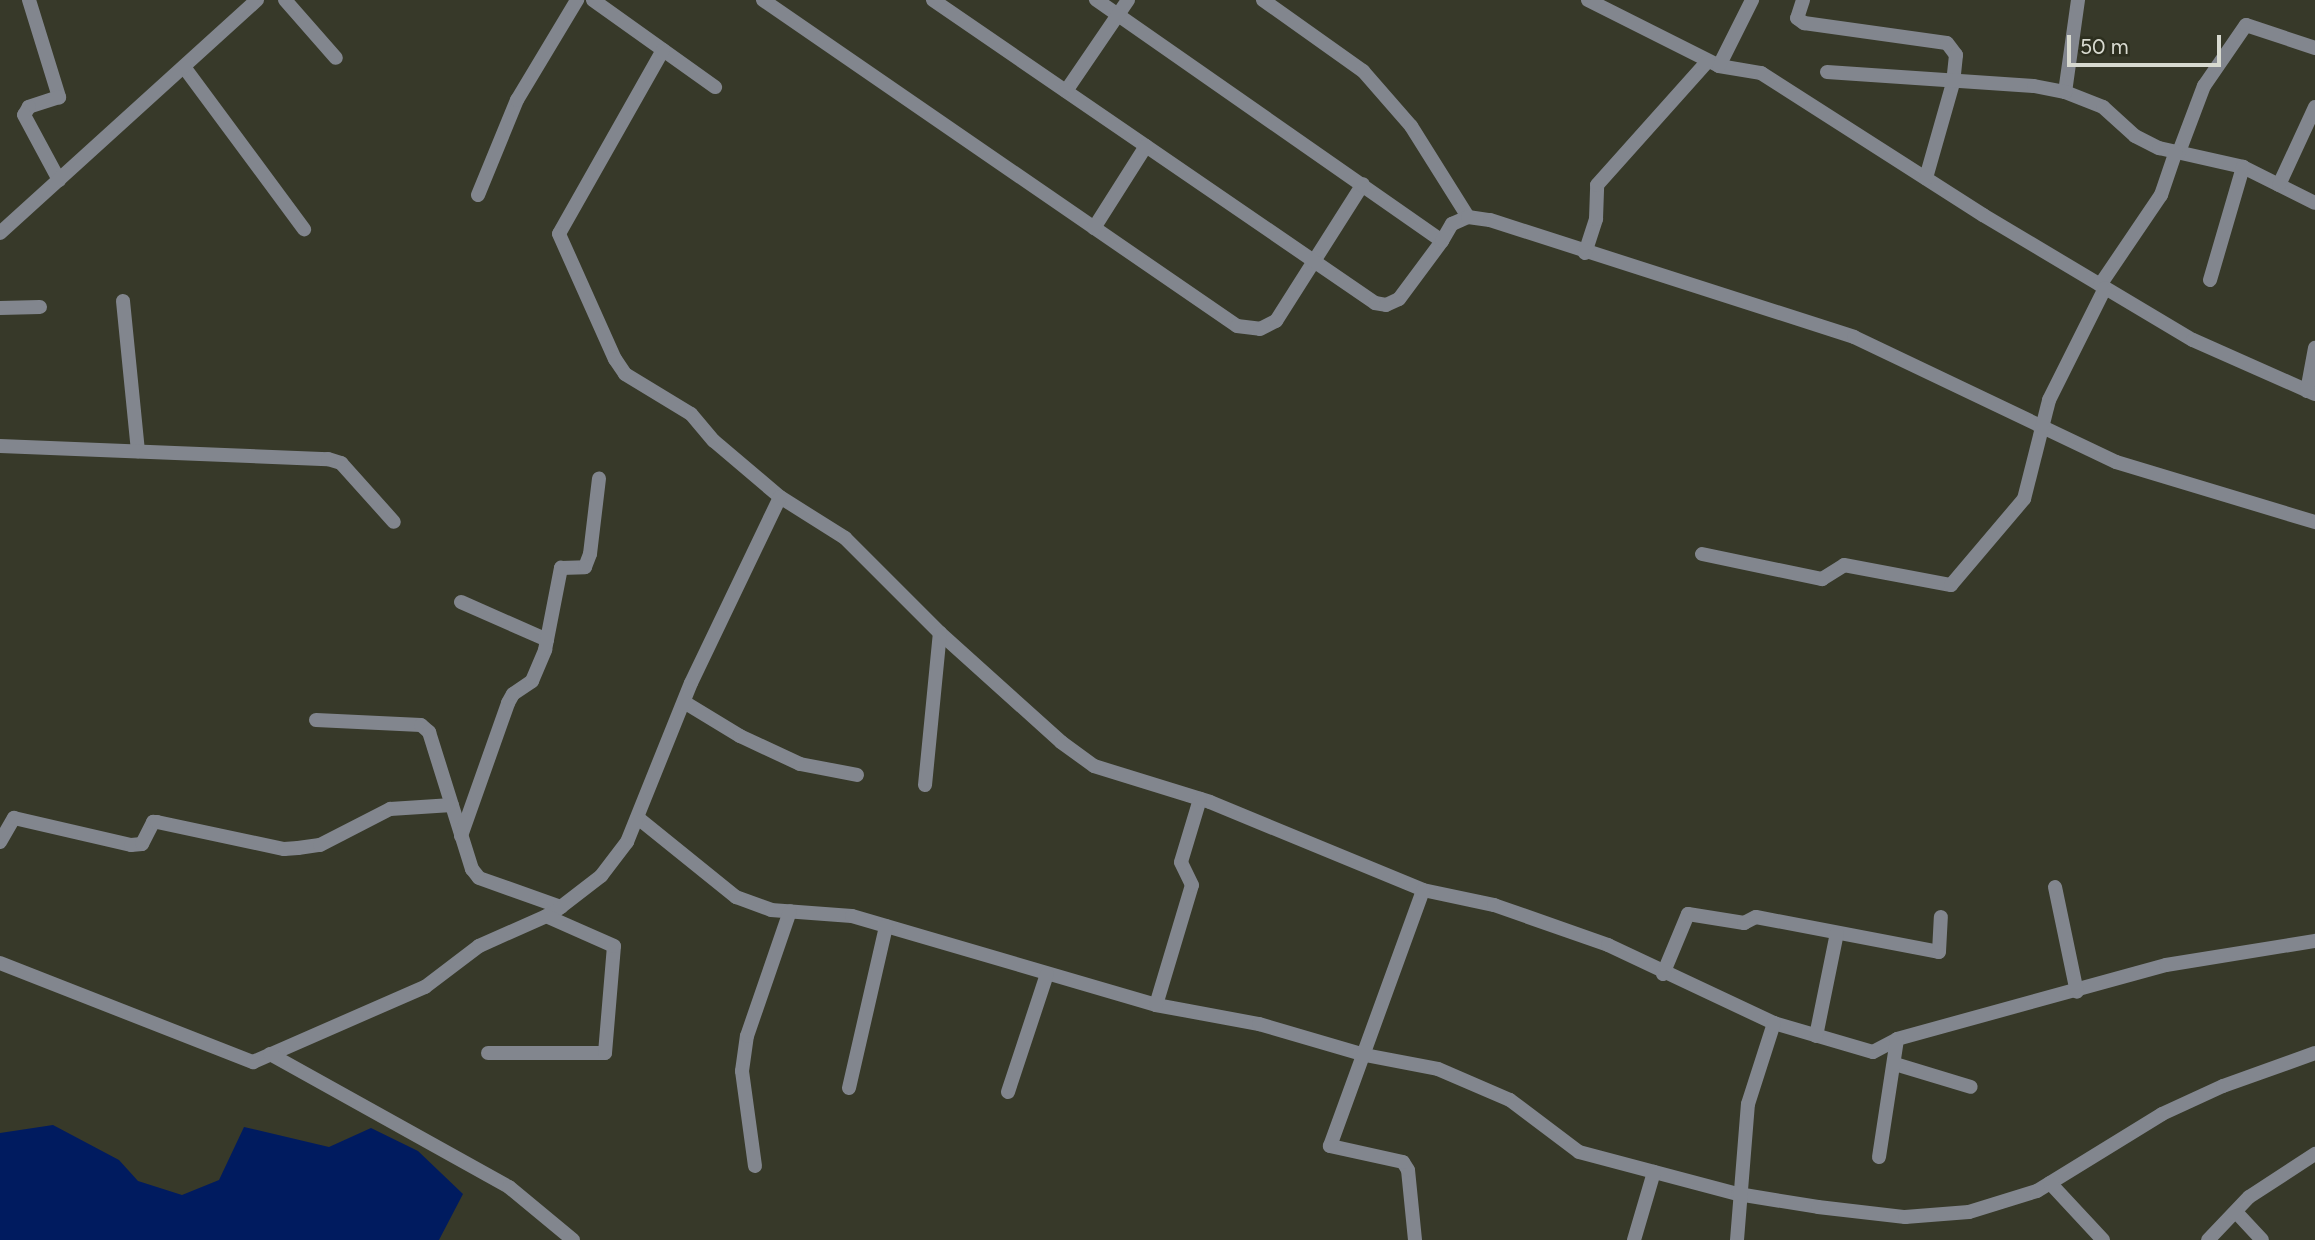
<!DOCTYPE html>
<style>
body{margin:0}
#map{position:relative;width:2315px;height:1240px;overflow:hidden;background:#373929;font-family:Figtree,sans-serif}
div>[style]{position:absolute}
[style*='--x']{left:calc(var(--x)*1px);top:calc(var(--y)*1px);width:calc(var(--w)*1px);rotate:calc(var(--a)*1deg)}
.water>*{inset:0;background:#001b5f}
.minor>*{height:14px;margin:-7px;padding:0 7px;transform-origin:7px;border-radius:7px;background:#82868e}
span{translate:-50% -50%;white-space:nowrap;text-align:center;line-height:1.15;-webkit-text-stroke:7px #2d2f1f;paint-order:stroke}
.scale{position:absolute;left:2067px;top:35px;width:154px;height:32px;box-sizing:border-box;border:4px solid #d8dad0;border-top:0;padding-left:9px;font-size:21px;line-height:24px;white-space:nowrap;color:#d8dad0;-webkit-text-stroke:5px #2d2f1f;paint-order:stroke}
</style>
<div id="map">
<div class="water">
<i style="clip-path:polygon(53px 1125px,119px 1160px,138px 1181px,182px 1195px,219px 1180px,244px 1127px,329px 1147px,371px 1128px,418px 1151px,463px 1194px,439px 1240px,0 1240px,0 1133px)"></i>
</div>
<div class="minor">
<i style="--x:29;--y:0;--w:102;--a:72.8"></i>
<i style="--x:59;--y:97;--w:32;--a:162"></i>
<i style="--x:29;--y:107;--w:9;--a:122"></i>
<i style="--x:24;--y:115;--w:74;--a:61.7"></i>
<i style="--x:285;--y:0;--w:77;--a:48.7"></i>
<i style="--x:593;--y:0;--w:150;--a:35.5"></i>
<i style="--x:763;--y:0;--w:575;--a:34.52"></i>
<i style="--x:1237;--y:326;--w:23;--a:7"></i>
<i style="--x:1260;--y:329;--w:18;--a:-27"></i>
<i style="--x:1276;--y:321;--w:162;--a:-57.6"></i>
<i style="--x:933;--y:0;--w:536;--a:34.43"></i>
<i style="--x:1375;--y:303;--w:11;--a:10"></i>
<i style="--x:1386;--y:305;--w:14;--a:-25"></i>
<i style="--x:1399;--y:299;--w:72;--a:-53.4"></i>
<i style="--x:1442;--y:241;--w:422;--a:-145.1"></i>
<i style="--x:1263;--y:0;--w:123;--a:35.4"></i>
<i style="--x:1363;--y:71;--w:73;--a:48.9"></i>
<i style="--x:1411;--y:126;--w:107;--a:57.9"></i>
<i style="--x:1588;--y:0;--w:147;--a:26.7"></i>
<i style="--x:1719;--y:66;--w:43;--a:9.5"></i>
<i style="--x:1761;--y:73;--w:264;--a:32.6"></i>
<i style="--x:1983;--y:215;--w:244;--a:30.8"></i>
<i style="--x:2193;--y:340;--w:133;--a:23.9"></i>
<i style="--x:1803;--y:0;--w:19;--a:108"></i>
<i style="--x:1797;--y:18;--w:9;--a:36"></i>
<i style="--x:1804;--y:23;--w:144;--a:8"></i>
<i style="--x:1947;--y:43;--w:15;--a:53"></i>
<i style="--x:1956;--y:55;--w:28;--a:96"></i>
<i style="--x:1953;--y:83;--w:99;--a:105.9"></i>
<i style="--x:2078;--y:0;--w:93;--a:98"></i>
<i style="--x:2065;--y:92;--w:41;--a:21.5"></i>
<i style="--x:2103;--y:107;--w:43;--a:42.2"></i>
<i style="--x:2135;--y:136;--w:27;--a:27"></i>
<i style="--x:2159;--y:148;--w:86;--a:12.7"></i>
<i style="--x:2243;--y:167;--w:80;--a:26.6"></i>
<i style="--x:663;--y:50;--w:211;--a:119.5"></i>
<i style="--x:559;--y:234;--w:137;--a:65.9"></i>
<i style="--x:615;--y:359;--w:18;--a:56"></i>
<i style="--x:625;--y:374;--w:77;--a:31.2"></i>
<i style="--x:691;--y:414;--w:35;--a:50"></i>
<i style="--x:714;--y:441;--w:87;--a:40.3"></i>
<i style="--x:780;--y:497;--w:77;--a:32.2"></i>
<i style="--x:845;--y:538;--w:134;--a:45"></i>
<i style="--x:940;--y:633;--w:163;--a:42"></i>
<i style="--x:1061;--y:742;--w:41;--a:36"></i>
<i style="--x:1094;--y:766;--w:121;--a:17.2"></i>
<i style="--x:1210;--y:802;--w:230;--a:22.4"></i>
<i style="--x:1423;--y:890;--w:73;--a:11.9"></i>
<i style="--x:1494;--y:905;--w:121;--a:19.3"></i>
<i style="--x:1608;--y:945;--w:183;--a:25.2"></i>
<i style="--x:1774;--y:1023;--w:103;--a:16.3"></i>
<i style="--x:1873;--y:1052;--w:27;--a:-28"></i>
<i style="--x:1897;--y:1039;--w:279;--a:-15.4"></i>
<i style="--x:2166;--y:965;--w:151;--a:-9.2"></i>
<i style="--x:1719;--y:66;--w:74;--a:-63.4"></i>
<i style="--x:184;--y:67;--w:202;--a:53.5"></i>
<i style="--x:1827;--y:72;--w:207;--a:3.9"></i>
<i style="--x:2034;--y:86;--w:32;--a:11"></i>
<i style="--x:1066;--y:91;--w:110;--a:-55.7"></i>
<i style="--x:2179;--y:152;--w:71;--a:-69.3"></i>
<i style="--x:2204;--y:86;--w:74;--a:-55.5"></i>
<i style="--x:2246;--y:25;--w:73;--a:18.4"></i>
<i style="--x:2279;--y:185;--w:86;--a:-65.2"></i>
<i style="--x:478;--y:195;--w:103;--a:-67.7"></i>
<i style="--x:517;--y:100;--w:117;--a:-59"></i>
<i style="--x:1094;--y:228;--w:97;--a:-57.6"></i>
<i style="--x:0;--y:233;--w:347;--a:-42.2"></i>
<i style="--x:1442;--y:241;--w:20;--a:-60"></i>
<i style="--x:1452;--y:224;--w:17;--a:-24"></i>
<i style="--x:1468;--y:217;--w:22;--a:8"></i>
<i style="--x:1490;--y:220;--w:382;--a:17.8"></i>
<i style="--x:1854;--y:337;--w:290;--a:25.5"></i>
<i style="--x:2116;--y:462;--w:208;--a:16.8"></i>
<i style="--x:1585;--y:253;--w:36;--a:-72"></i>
<i style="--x:1596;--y:219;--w:34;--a:-88"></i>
<i style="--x:1597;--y:185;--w:166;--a:-48.2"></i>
<i style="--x:2210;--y:280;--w:118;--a:-73.7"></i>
<i style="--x:2100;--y:285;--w:109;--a:-55.9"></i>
<i style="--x:2161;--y:195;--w:46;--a:-71.2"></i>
<i style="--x:123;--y:301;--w:151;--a:84.3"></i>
<i style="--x:0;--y:308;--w:40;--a:-1.4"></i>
<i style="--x:2307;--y:391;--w:44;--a:-79.5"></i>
<i style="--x:0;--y:446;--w:328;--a:2.3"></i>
<i style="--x:328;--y:459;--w:14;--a:17"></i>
<i style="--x:341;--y:463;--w:79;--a:48.1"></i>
<i style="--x:1702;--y:554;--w:123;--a:11.8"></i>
<i style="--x:1822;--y:579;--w:26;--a:-32"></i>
<i style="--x:1844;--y:565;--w:109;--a:10.6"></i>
<i style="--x:1951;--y:585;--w:113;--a:-49.7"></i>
<i style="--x:2024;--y:499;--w:102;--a:-75.8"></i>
<i style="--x:2049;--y:400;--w:125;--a:-63.4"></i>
<i style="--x:461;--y:602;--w:94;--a:23.8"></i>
<i style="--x:684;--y:702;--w:66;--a:31.3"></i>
<i style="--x:740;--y:736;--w:66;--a:25"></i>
<i style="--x:800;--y:764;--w:58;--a:10.9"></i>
<i style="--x:316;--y:720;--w:105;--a:2.7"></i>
<i style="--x:421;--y:725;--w:11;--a:41"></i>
<i style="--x:429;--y:732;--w:144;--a:72.6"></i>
<i style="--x:472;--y:869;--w:11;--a:52"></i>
<i style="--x:479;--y:878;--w:87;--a:19.5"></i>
<i style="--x:925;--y:785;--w:153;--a:-84.4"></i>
<i style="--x:638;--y:818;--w:126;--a:38.9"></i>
<i style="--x:736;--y:897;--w:37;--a:20"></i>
<i style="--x:771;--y:910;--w:81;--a:4.2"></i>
<i style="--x:852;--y:916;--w:317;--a:16.3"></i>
<i style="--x:1156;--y:1005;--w:105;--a:10.5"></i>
<i style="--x:1259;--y:1024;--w:110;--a:16.3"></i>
<i style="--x:1365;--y:1055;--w:74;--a:10.9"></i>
<i style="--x:1438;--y:1069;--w:78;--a:23.3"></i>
<i style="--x:1510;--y:1100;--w:86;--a:37"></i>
<i style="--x:1579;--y:1152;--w:164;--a:14.8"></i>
<i style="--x:1738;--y:1194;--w:81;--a:9.2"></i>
<i style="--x:1818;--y:1207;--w:88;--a:6.6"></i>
<i style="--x:1905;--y:1217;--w:64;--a:-4.5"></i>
<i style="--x:1969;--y:1212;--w:71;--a:-17.2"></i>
<i style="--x:2037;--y:1191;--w:147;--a:-31.6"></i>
<i style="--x:2162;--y:1114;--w:67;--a:-24.7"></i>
<i style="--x:2223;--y:1086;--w:98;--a:-19.7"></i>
<i style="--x:461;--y:836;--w:141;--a:-70.5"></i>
<i style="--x:508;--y:703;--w:10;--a:-61"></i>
<i style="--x:513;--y:694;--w:23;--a:-34"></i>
<i style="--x:532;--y:681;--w:34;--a:-67"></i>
<i style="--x:545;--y:650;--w:84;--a:-79"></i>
<i style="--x:561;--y:568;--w:24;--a:-2"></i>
<i style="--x:585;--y:567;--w:14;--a:-69"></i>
<i style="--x:590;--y:554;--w:76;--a:-83.2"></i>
<i style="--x:0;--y:842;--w:28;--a:-60"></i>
<i style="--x:14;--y:818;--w:120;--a:13"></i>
<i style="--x:131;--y:845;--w:11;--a:-5"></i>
<i style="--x:142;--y:844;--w:25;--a:-63"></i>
<i style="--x:153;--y:822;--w:4;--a:0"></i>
<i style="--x:157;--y:822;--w:130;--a:12"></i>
<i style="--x:284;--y:849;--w:14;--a:-4"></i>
<i style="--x:298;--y:848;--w:22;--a:-8"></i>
<i style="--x:320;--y:845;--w:79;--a:-27.2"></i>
<i style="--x:390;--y:809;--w:62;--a:-3.7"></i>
<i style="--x:2055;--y:887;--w:107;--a:78.2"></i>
<i style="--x:0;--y:963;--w:272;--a:21.4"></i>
<i style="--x:253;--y:1062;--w:188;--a:-23.6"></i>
<i style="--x:425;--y:987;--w:68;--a:-37.2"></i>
<i style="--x:479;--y:946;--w:81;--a:-24"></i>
<i style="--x:553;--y:913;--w:61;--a:-37.6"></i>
<i style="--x:601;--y:876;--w:43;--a:-52.6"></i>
<i style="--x:627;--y:842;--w:171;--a:-68.1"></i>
<i style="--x:691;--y:683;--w:206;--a:-64.4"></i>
<i style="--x:1663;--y:974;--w:65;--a:-67.4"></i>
<i style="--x:1688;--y:914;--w:57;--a:9.1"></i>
<i style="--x:1744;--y:923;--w:13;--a:-27"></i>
<i style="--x:1756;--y:917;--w:186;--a:10.8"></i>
<i style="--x:1939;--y:952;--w:35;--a:-87"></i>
<i style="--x:1156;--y:1005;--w:125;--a:-73.3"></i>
<i style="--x:1192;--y:885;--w:25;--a:-116"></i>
<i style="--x:1181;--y:862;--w:66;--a:-73.2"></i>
<i style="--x:1816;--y:1036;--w:105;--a:-78.5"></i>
<i style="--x:488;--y:1053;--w:117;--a:0"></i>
<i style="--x:605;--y:1053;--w:107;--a:-85.2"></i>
<i style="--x:614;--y:946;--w:74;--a:-156.2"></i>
<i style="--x:270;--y:1054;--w:274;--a:29.1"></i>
<i style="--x:509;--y:1187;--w:83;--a:39.6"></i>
<i style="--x:1895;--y:1064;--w:79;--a:16.8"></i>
<i style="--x:849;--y:1088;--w:166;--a:-77.1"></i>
<i style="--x:1008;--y:1092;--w:124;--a:-71.7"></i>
<i style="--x:1879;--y:1157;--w:119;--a:-81.3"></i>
<i style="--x:755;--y:1166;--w:96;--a:-97.8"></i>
<i style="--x:742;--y:1071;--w:35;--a:-82"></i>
<i style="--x:747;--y:1036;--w:132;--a:-71"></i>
<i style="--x:2050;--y:1183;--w:78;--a:47.1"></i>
<i style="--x:2236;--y:1212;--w:38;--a:47"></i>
<i style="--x:1415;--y:1240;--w:70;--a:-95.7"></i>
<i style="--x:1408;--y:1170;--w:9;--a:-122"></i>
<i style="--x:1403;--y:1162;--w:75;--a:-167.6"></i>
<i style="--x:1330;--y:1146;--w:272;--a:-70"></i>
<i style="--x:1634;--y:1240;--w:71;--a:-73.6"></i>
<i style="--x:1737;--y:1240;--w:136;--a:-85.4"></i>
<i style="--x:1748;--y:1104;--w:85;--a:-72.2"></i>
<i style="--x:2208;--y:1240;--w:59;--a:-46.4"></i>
<i style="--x:2249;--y:1197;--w:79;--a:-33.1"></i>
</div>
<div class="scale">50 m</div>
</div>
